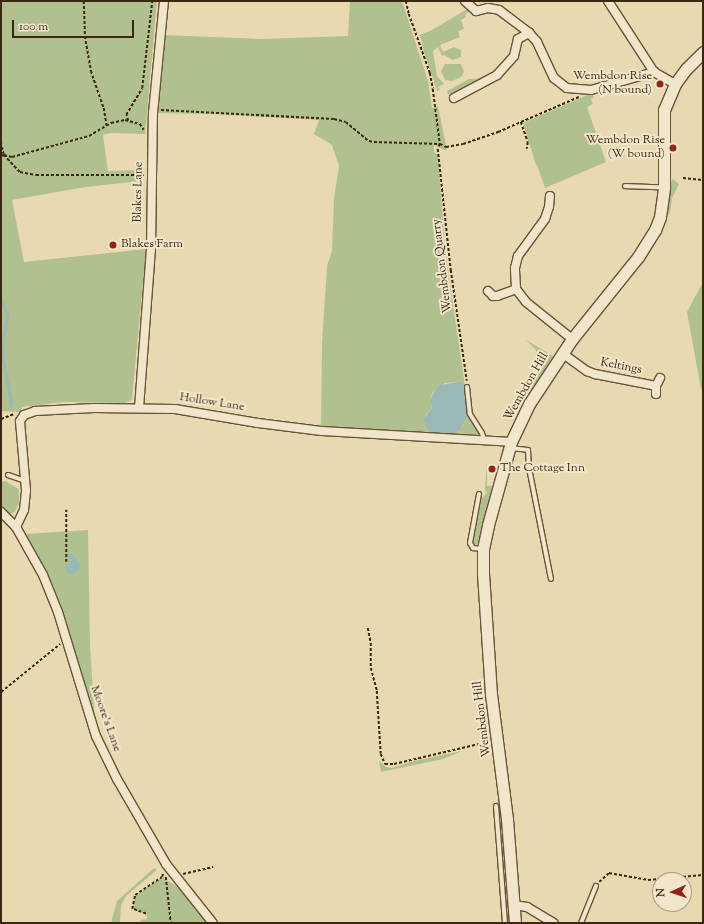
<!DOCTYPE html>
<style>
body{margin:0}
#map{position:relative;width:704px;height:924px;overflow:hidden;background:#e9d9b1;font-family:"Sorts Mill Goudy",serif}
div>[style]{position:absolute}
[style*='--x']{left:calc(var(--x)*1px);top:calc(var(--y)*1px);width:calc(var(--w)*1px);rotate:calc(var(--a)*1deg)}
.green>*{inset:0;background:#b1c08f}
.water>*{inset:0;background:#9ab8b5}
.stream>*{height:2.5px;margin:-1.25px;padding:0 1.25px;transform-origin:1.25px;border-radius:1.25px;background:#9ab8b5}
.path>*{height:1.5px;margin-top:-0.75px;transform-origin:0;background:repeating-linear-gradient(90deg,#3d2610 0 3px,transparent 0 5px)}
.roads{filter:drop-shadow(1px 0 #685338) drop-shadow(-1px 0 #685338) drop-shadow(0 1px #685338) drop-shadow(0 -1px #685338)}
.lane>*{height:4px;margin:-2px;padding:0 2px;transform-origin:2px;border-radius:2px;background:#f1e6cc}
.street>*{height:8px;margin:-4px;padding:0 4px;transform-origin:4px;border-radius:4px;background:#f1e6cc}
.secondary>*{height:11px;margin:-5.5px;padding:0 5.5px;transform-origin:5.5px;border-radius:5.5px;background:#f1e6cc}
.dots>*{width:11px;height:11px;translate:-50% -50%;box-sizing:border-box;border:2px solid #f1e6cc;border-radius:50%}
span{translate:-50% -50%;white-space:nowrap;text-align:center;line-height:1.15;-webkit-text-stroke:4px #f1e6cc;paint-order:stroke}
.poi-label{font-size:12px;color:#3d2610}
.right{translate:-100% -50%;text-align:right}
.left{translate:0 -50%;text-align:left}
.street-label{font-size:12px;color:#3d2610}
.frame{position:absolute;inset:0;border:2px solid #3d2610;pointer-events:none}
.north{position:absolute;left:652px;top:872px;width:40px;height:40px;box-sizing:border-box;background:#f1e6cc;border:1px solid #a99981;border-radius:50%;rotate:267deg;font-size:11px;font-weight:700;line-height:16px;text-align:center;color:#3d2610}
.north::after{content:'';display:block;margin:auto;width:14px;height:18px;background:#8f2418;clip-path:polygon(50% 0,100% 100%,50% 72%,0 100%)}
.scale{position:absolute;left:12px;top:20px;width:122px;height:18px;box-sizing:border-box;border:2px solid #3d2610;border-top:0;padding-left:5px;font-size:12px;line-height:14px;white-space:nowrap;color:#3d2610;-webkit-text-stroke:3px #f1e6cc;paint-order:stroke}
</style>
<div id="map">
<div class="green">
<i style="clip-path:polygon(1px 1px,157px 1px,145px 134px,111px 133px,103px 135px,108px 171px,142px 170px,141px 181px,85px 187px,12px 200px,24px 262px,146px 249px,132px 400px,125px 403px,64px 402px,22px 407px,20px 412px,1px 411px)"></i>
<i style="clip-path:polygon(350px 1px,402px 1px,428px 81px,432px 108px,438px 106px,447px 150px,444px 150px,434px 145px,434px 152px,438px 155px,445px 250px,466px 393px,465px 387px,458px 382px,445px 383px,433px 392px,430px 400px,432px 408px,425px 416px,462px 427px,468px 416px,479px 433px,479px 436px,427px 436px,321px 428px,322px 343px,327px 266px,332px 251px,334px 198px,339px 166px,332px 145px,314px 134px,319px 120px,213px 114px,153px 113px,163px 35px,262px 39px,348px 36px)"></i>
<i style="clip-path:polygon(469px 8px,469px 12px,465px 14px,466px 17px,461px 20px,464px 29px,458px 31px,460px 37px,440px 45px,443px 52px,454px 47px,461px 50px,461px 57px,453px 60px,444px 55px,442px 56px,438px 47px,433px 51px,437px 76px,444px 84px,438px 87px,440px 90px,437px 91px,424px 52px,420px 35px,432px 30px)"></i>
<i style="clip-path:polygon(445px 64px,461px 64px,464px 72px,461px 77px,452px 81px,445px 80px,441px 71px)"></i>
<i style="clip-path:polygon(490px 74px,490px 76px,452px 94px,448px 94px,447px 91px,469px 79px,476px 79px)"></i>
<i style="clip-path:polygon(592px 93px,594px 97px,591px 99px,593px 104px,587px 107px,606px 162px,545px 188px,537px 165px,536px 165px,523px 123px)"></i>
<i style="clip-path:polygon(673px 179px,679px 184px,672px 198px,670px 213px,666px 215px,669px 184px)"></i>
<i style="clip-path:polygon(703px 282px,703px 389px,701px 389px,687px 312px)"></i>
<i style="clip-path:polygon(526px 340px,553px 356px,528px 396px,541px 365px,536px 350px)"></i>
<i style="clip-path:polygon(487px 463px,487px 486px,493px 486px,479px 544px,473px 545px,481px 499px,487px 493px,485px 489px)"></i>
<i style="clip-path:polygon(5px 481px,19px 489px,19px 503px,15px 512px,10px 514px,1px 506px,1px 482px)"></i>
<i style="clip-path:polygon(88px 530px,90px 645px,95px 725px,70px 646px,25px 534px)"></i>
<i style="clip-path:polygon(462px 751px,443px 759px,381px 772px,379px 761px,386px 767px,392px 768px,414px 761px)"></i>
<i style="clip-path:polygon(154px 868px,157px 870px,127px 895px,121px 905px,120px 923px,111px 923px,117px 901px)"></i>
<i style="clip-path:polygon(162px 877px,179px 888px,207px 923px,142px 923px,140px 920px,147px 919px,146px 914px,132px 909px,135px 895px)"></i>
</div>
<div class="water">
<i style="clip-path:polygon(458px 382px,463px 383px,466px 393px,468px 416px,464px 423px,459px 430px,452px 433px,430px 432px,423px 420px,432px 408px,430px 400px,434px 392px,440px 385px)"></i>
<i style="clip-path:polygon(68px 554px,74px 555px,80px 564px,79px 570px,71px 575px,66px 573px,65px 568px,70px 562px)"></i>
</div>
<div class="stream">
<i style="--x:1;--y:298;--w:18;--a:68"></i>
<i style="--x:8;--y:315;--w:25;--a:101"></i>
<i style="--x:3;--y:340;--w:19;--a:90"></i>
<i style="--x:3;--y:359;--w:47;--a:78.9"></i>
</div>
<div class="path">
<i style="--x:84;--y:1;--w:35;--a:88"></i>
<i style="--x:85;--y:36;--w:36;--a:80"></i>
<i style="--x:91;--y:71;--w:39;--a:71"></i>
<i style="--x:104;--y:108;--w:18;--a:81"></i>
<i style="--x:406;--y:1;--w:13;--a:77"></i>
<i style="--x:409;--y:14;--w:63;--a:70.4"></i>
<i style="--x:430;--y:73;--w:16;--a:79"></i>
<i style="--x:433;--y:89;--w:55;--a:82.7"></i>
<i style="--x:440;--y:144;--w:5;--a:112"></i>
<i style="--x:438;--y:149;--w:122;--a:83.9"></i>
<i style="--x:451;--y:270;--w:112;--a:81.8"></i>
<i style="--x:161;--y:110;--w:173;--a:3"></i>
<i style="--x:334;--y:119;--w:12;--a:14"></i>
<i style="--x:346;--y:122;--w:30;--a:40"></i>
<i style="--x:369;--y:141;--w:5;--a:11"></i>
<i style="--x:374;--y:142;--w:66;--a:1.7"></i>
<i style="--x:440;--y:144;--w:7;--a:27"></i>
<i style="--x:446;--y:147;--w:17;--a:-10"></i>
<i style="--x:463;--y:144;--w:37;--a:-19"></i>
<i style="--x:498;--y:132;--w:88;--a:-23.4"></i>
<i style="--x:128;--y:121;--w:6;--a:-108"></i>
<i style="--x:126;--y:115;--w:31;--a:-59"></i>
<i style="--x:142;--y:88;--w:88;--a:-83.4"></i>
<i style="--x:521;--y:122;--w:21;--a:71"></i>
<i style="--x:528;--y:142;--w:7;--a:98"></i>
<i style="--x:1;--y:142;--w:13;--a:77"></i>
<i style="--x:4;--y:155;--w:23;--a:47"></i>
<i style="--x:20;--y:172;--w:16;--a:11"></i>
<i style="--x:36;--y:175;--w:109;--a:0"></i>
<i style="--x:1;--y:156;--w:3;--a:-18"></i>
<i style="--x:4;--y:155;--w:8;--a:14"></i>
<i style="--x:12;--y:157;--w:80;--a:-15.3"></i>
<i style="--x:89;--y:136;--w:26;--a:-31"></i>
<i style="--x:111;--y:123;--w:14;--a:-12"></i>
<i style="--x:125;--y:120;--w:16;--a:15"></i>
<i style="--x:140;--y:124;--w:7;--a:56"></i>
<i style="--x:683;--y:178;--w:20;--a:6"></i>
<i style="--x:1;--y:419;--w:14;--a:-21"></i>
<i style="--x:66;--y:562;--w:52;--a:-90"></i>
<i style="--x:368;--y:628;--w:15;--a:79"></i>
<i style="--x:371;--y:643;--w:25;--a:90"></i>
<i style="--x:371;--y:668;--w:24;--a:75"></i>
<i style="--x:377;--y:691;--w:63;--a:86.4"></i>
<i style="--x:381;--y:754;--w:11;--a:68"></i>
<i style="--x:385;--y:764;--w:9;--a:0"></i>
<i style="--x:394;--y:764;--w:97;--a:-13.2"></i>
<i style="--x:1;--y:692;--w:76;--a:-39.1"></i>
<i style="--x:183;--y:874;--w:31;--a:-13"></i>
<i style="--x:166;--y:877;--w:46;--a:83.8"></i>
<i style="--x:599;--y:882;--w:13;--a:-42"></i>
<i style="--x:609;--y:873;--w:40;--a:10"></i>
<i style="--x:648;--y:880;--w:55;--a:-5.2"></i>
<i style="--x:146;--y:914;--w:15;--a:-160"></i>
<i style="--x:132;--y:909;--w:14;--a:-78"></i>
<i style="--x:135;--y:895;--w:32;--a:-34"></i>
<i style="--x:162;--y:877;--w:4;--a:-76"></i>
</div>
<div class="roads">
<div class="lane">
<i style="--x:625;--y:186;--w:38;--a:2"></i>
<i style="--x:467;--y:387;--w:27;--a:84"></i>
<i style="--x:470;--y:414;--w:22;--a:58"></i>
<i style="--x:482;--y:433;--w:7;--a:74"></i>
<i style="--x:510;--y:448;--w:18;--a:6"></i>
<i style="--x:528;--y:450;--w:18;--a:87"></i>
<i style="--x:529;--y:468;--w:113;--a:78.8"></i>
<i style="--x:8;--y:475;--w:18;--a:19"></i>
<i style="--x:479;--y:494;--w:50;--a:100.4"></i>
<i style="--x:470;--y:543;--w:6;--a:59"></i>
<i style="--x:473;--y:548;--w:9;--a:6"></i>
<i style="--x:496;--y:806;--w:117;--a:85.6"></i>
<i style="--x:581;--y:923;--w:40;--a:-68"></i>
</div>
<div class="street">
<i style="--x:465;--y:1;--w:15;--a:42"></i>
<i style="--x:476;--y:11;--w:12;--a:-14"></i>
<i style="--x:488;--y:8;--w:11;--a:10"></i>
<i style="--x:499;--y:10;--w:38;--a:37"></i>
<i style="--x:529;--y:33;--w:12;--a:48"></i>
<i style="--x:537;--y:42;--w:40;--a:65"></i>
<i style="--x:554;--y:78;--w:16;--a:38"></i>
<i style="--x:567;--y:88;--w:24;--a:5"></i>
<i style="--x:591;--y:90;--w:66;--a:-15.9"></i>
<i style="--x:608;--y:1;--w:85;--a:57.1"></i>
<i style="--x:654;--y:72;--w:24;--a:30"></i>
<i style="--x:454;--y:98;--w:49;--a:-28.1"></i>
<i style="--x:497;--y:75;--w:25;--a:-48"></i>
<i style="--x:514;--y:56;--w:17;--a:-77"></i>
<i style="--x:518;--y:39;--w:13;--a:-29"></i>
<i style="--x:516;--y:289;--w:21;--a:-93"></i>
<i style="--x:515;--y:268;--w:12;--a:-76"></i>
<i style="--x:518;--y:256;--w:46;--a:-53.9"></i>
<i style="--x:545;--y:219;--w:13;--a:-72"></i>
<i style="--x:549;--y:207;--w:11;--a:-85"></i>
<i style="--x:488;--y:291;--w:7;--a:45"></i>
<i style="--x:493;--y:296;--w:4;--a:0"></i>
<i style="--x:497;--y:296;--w:20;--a:-20"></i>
<i style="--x:516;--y:289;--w:16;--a:52"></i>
<i style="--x:526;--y:302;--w:59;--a:38.8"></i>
<i style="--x:562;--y:353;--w:31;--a:36"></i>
<i style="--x:587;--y:371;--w:9;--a:21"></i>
<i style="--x:595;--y:374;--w:62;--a:11.1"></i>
<i style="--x:656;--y:394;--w:8;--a:-90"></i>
<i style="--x:656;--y:386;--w:9;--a:-63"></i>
<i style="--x:139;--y:408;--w:159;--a:-85.7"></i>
<i style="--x:151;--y:249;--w:136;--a:-89.2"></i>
<i style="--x:153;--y:113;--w:113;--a:-84.4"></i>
<i style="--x:1;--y:512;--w:21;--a:45"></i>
<i style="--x:16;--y:527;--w:55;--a:60.6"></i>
<i style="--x:43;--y:575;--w:40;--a:68"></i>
<i style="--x:58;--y:612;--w:130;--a:73"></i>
<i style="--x:96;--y:736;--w:48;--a:64"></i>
<i style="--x:117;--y:779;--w:98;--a:60"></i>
<i style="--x:166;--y:864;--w:75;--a:51.5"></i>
<i style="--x:16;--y:527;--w:19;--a:-65"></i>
<i style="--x:24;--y:510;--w:20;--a:-84"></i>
<i style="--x:26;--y:490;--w:69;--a:-95"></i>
<i style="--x:20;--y:421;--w:7;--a:-56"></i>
<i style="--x:24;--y:415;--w:12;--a:-20"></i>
<i style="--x:35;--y:411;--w:59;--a:-2.9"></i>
<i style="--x:94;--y:408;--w:81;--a:0.7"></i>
<i style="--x:175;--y:409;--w:84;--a:9.6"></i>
<i style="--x:258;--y:423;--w:64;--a:7.1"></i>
<i style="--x:322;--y:431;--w:189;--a:3.3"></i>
<i style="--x:514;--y:905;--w:13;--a:9"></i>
<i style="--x:527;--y:907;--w:31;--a:31"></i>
</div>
<div class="secondary">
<i style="--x:515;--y:923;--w:104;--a:-94.4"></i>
<i style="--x:507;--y:819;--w:126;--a:-97.3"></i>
<i style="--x:491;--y:694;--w:121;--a:-93.8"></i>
<i style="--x:483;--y:573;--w:24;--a:-90"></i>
<i style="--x:483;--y:549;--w:25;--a:-78"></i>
<i style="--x:488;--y:525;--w:86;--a:-74.5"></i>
<i style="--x:511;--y:442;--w:42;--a:-64.7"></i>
<i style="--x:529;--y:404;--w:78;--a:-56.5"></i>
<i style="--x:572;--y:339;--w:105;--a:-51.2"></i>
<i style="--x:638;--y:257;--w:32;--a:-58"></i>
<i style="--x:655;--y:230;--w:14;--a:-69"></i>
<i style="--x:660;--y:217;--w:30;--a:-82"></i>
<i style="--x:664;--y:187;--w:77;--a:-90"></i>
<i style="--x:664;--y:110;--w:28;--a:-67"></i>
<i style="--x:675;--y:84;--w:19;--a:-54"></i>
<i style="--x:686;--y:69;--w:24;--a:-45"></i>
</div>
</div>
<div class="dots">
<i style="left:660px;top:84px;background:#8f2418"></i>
<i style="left:673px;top:148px;background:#8f2418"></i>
<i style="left:113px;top:245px;background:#8f2418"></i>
<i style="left:492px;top:469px;background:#8f2418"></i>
</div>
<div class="poi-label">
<span class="right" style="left:652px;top:84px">Wembdon Rise<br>(N bound)</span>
<span class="right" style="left:665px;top:148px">Wembdon Rise<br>(W bound)</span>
<span class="left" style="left:121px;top:245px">Blakes Farm</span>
<span class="left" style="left:500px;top:469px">The Cottage Inn</span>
</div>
<div class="street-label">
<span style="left:139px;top:192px;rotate:-89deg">Blakes Lane</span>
<span style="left:443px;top:266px;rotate:-97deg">Wembdon Quarry</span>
<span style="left:621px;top:367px;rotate:11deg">Keltings</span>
<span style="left:527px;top:387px;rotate:-60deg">Wembdon Hill</span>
<span style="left:212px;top:403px;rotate:9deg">Hollow Lane</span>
<span style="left:105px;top:719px;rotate:70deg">Moore's Lane</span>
<span style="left:483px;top:719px;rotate:-97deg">Wembdon Hill</span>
</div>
<div class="frame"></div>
<div class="north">N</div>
<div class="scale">100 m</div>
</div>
